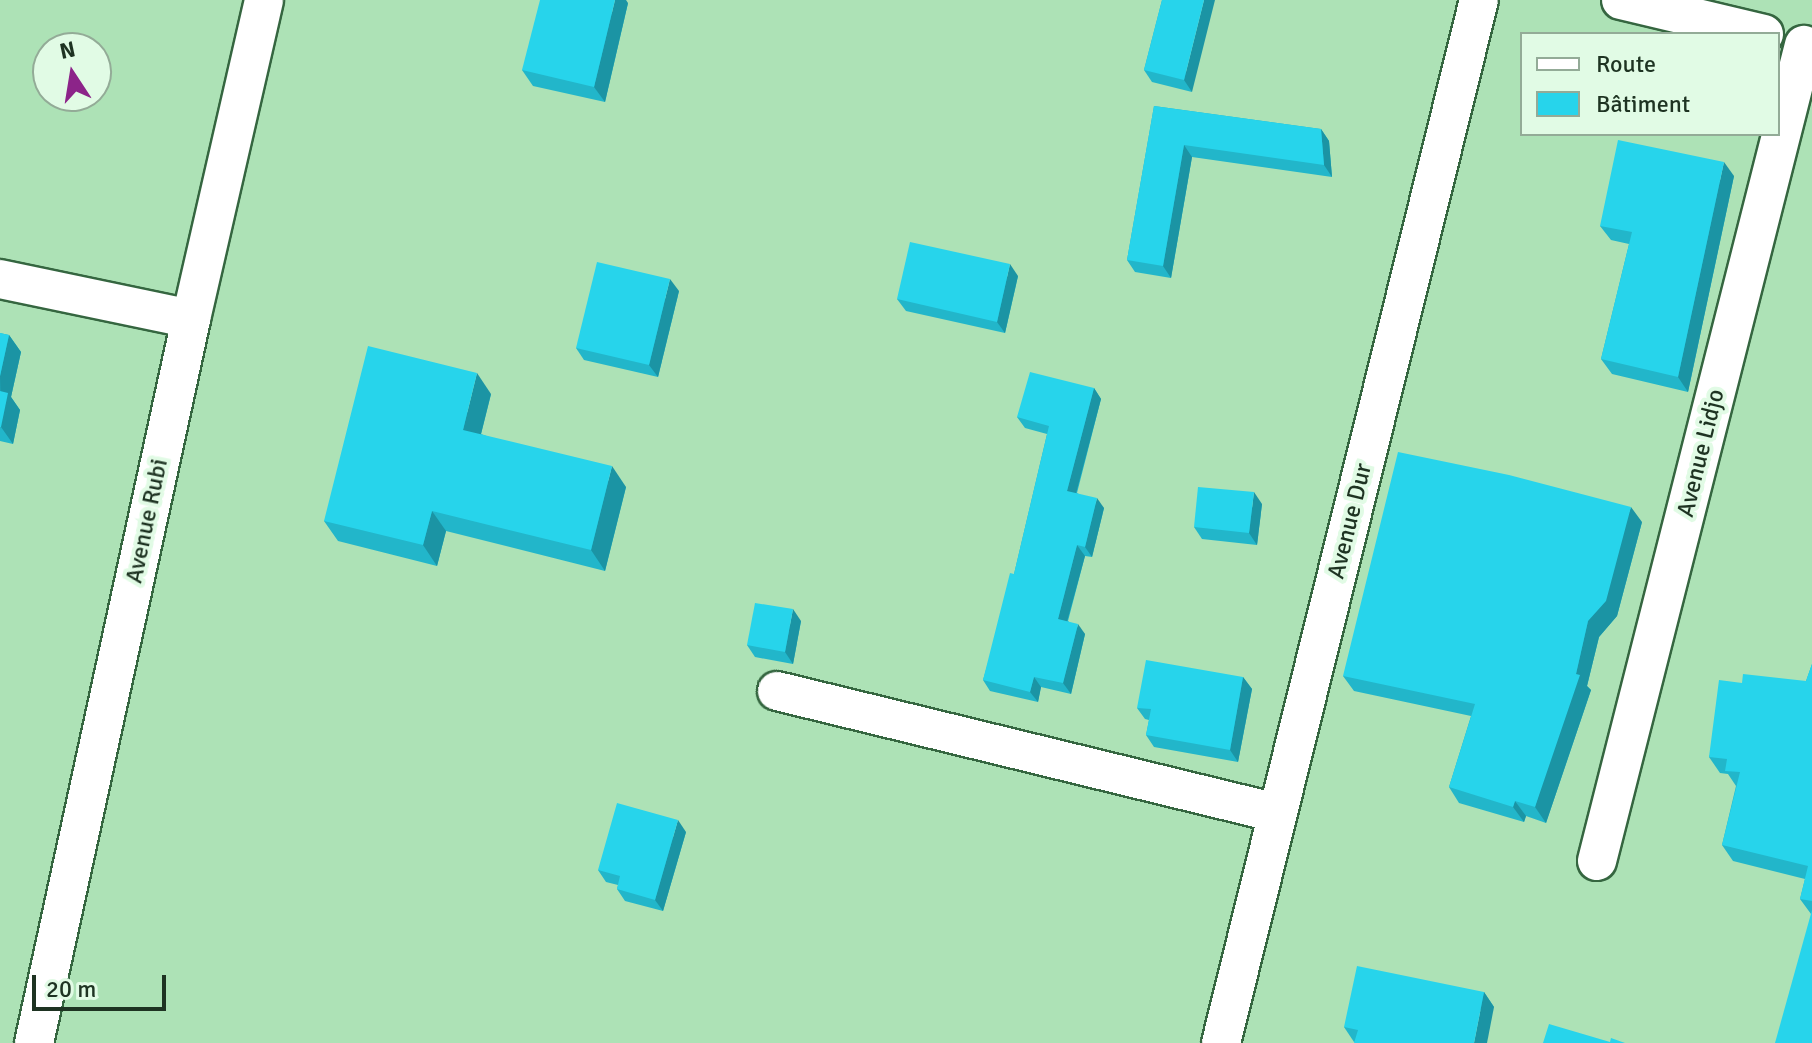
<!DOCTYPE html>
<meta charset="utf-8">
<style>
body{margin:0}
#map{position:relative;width:1812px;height:1043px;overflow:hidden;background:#ade2b6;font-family:Signika,sans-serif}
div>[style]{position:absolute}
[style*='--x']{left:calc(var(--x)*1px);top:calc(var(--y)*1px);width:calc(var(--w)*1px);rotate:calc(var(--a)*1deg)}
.roads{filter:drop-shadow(2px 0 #356640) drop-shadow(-2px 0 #356640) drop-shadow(0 2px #356640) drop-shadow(0 -2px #356640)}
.minor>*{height:38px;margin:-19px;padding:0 19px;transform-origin:19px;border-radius:19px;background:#fff}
.wall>*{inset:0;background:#22b6ca}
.shaded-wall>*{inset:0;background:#1b94a4}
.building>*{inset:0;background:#27d4eb}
span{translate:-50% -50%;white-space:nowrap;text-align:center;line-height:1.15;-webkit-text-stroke:8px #e1fbe5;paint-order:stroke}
.street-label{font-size:24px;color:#1e3322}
.legend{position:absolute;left:1520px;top:32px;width:260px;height:104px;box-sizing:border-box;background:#e1fbe5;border:2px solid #93ab97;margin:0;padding:10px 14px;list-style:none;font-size:24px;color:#1e3322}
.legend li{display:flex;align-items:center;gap:16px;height:40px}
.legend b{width:40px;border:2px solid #93ab97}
.north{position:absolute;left:32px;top:32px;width:80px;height:80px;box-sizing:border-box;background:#e1fbe5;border:2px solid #93ab97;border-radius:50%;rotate:348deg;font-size:22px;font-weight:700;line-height:32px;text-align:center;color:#1e3322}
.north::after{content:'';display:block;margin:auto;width:28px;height:36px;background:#8c2489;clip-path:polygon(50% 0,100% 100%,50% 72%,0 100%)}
.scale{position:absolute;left:32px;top:975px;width:134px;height:36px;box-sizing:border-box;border:4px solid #1e3322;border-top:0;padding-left:10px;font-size:24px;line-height:28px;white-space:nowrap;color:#1e3322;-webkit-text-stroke:6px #e1fbe5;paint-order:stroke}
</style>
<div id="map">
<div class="roads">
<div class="minor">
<i style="--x:1621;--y:0;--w:147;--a:13.4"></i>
<i style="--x:0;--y:279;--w:195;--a:11.8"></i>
<i style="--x:777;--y:691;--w:515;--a:13.71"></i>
<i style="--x:1597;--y:861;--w:842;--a:-75.77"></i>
<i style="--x:34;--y:1043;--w:741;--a:-77.76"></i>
<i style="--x:191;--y:319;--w:327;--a:-77.1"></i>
<i style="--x:1221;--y:1043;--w:1074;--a:-76.11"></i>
</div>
</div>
<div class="wall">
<i style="clip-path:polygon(1162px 0,1192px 92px,1152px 82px,1144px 70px)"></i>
<i style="clip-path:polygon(628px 3px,605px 102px,533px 86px,522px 70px)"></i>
<i style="clip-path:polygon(1154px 106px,1321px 129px,1329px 141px,1332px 177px,1192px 157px,1171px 278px,1135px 272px,1127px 260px)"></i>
<i style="clip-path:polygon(1734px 176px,1688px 392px,1612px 374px,1601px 359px,1629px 244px,1611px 240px,1600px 226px)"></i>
<i style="clip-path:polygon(1018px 276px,1005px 333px,906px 311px,897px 299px)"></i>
<i style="clip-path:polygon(679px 291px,658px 377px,584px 360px,576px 348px)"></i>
<i style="clip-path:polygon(0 333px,9px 335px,21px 352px,11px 397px,20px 410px,13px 444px,0 441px)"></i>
<i style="clip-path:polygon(1094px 388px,1101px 399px,1077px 493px,1104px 508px,1092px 557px,1085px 556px,1068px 621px,1085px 634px,1071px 694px,1041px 687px,1038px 702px,990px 691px,983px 680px,1014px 574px,1047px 434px,1025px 428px,1017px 417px)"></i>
<i style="clip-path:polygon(491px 394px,481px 434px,626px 487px,605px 571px,446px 531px,437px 566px,338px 541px,324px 521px)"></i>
<i style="clip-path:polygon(1262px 504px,1257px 545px,1202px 539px,1194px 527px)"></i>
<i style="clip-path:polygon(1642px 522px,1617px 616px,1599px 637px,1587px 686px,1591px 690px,1546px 823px,1526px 816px,1524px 822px,1459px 803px,1449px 787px,1471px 716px,1354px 691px,1343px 676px)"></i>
<i style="clip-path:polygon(801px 621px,793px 664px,755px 657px,747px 645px)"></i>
<i style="clip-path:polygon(1812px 664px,1812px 1043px,1811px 914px,1800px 899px,1805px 879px,1733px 861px,1722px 845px,1736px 786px,1728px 774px,1720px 773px,1709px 757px,1742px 683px,1806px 681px)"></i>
<i style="clip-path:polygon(1243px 677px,1252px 689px,1238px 762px,1154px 747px,1146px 735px,1149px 720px,1145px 719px,1137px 708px)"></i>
<i style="clip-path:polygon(686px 832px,663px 911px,625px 901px,617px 889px,618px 885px,606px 882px,598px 870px)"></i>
<i style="clip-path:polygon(1484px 992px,1494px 1007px,1354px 1042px,1344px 1027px)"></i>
</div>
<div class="shaded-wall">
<i style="clip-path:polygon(615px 0,626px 0,628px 3px,605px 102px,594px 87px)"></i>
<i style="clip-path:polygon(1204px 0,1215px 0,1192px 92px,1184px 80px)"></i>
<i style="clip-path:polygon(1321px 129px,1329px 141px,1332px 177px,1324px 165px)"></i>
<i style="clip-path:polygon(1184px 145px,1192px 157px,1171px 278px,1163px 266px)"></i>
<i style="clip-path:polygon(1724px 162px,1734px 176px,1688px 392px,1678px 377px)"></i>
<i style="clip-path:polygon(1010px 264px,1018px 276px,1005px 333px,997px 322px)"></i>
<i style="clip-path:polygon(670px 279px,679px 291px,658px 377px,649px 365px)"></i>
<i style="clip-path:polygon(9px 335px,21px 352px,11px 397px,20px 410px,13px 444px,1px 427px,0 376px)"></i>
<i style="clip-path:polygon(477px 373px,491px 394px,477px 450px,463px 430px)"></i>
<i style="clip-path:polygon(1094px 388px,1101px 399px,1074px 501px,1067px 491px)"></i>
<i style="clip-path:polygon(612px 466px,626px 487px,605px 571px,591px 550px)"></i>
<i style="clip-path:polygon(1254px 492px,1262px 504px,1257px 545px,1249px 533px)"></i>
<i style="clip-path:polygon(1097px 498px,1104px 508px,1092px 557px,1085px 547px)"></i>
<i style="clip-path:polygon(1631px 507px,1642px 522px,1617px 616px,1599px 637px,1587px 686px,1591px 690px,1546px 823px,1535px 807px,1576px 674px,1588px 621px)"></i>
<i style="clip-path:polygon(432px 511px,446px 531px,437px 566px,423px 545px)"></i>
<i style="clip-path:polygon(1077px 545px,1085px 556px,1065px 629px,1058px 619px)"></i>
<i style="clip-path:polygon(793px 609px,801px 621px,793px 664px,785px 652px)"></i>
<i style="clip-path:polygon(1078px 624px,1085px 634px,1071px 694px,1063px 683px)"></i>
<i style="clip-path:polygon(1034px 677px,1041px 687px,1038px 702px,1030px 692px)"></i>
<i style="clip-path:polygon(1243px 677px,1252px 689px,1238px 762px,1230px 750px)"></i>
<i style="clip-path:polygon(1515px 801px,1526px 816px,1524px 822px,1513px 807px)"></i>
<i style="clip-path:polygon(678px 820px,686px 832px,663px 911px,655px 900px)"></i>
<i style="clip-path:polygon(1484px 992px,1494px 1007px,1487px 1043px,1474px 1043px)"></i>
</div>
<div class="building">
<i style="clip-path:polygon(540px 0,615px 0,594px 87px,522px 70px)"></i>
<i style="clip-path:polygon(1162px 0,1204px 0,1184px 80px,1144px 70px)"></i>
<i style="clip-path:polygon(1154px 106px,1321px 129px,1324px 165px,1184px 145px,1163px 266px,1127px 260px)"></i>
<i style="clip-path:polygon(1618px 140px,1724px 162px,1678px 377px,1601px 359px,1632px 232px,1600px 226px)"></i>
<i style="clip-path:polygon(910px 242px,1010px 264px,997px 322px,897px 299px)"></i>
<i style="clip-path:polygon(597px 262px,670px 279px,649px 365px,576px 348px)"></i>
<i style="clip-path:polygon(0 333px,9px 335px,0 376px)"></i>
<i style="clip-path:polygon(368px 346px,477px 373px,463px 430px,612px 466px,591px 550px,432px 511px,423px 545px,324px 521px)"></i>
<i style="clip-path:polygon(1030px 372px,1094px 388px,1067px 491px,1097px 498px,1085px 547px,1077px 545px,1058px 619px,1078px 624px,1063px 683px,1034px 677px,1030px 692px,983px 680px,1010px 573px,1014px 574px,1049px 426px,1017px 417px)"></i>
<i style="clip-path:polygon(0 391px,8px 393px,1px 427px,0 427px)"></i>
<i style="clip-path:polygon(1398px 452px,1509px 475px,1631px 507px,1606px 601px,1588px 621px,1576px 674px,1580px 675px,1535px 807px,1515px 801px,1513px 807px,1449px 787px,1475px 704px,1343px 676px)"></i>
<i style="clip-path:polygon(1198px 487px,1254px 492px,1249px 533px,1194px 527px)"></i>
<i style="clip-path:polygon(755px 603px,793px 609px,785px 652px,747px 645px)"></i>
<i style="clip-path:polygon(1146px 660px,1243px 677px,1230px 750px,1146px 735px,1151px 709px,1137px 708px)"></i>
<i style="clip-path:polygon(1812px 664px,1812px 901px,1800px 899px,1808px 866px,1722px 845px,1740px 772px,1725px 771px,1727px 759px,1709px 757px,1719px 680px,1742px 683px,1743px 674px,1806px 681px)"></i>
<i style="clip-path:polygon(617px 803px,678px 820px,655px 900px,617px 889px,620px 876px,598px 870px)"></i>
<i style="clip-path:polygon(1812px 910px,1812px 1043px,1775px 1043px)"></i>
<i style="clip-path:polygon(1357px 966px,1484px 992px,1474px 1043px,1354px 1043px,1358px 1030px,1344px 1027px)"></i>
<i style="clip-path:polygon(1549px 1024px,1610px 1042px,1611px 1038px,1625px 1043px,1543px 1043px)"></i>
</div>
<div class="street-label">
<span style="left:1701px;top:453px;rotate:-76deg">Avenue Lidjo</span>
<span style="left:147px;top:521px;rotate:-78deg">Avenue Rubi</span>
<span style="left:1350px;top:521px;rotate:-76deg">Avenue Dur</span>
</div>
<ul class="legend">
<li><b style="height:10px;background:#fff"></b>Route</li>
<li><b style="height:22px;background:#27d4eb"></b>Bâtiment</li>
</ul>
<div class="north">N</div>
<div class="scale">20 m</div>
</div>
